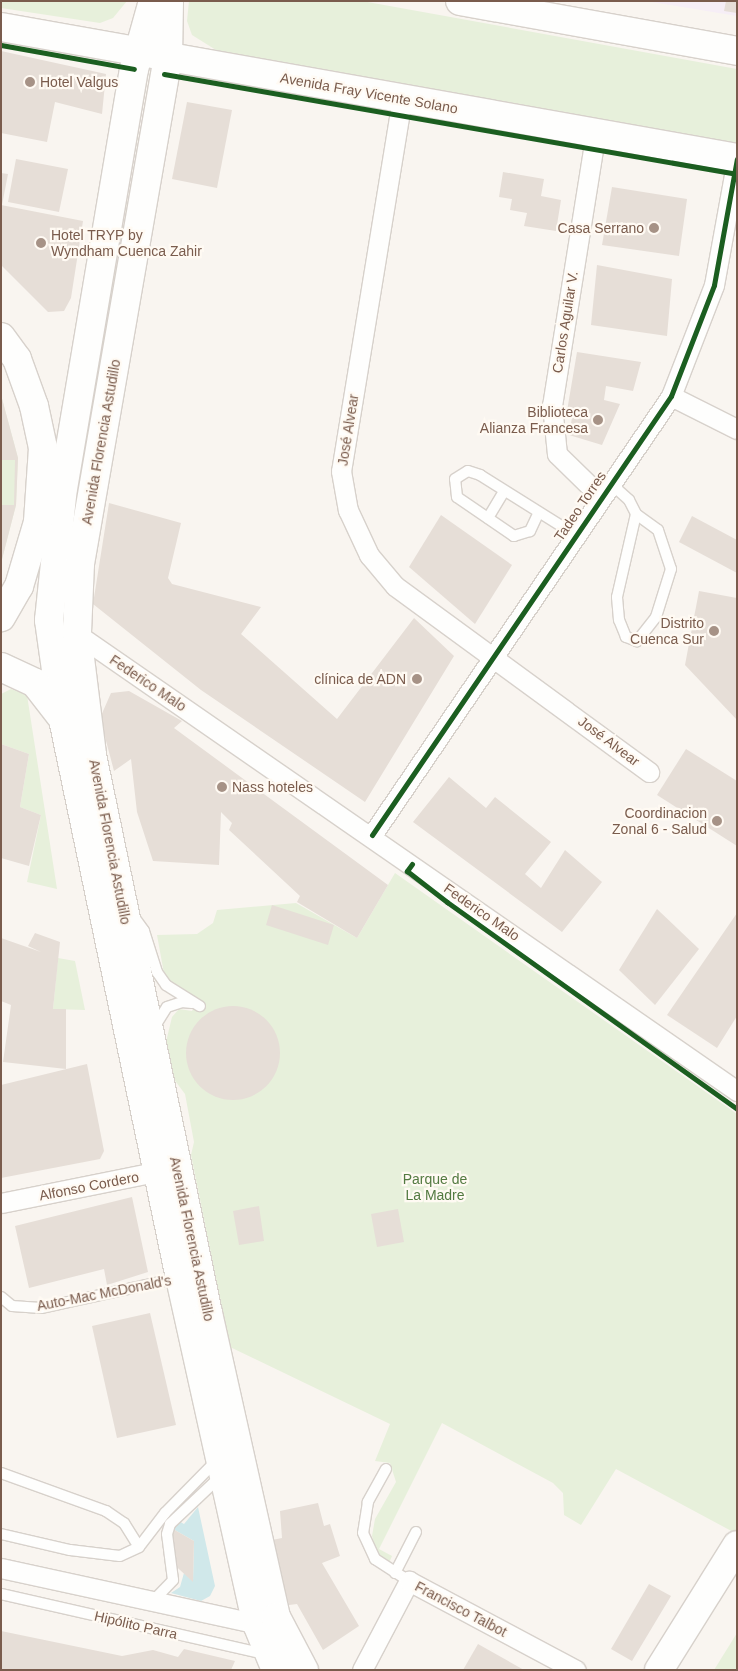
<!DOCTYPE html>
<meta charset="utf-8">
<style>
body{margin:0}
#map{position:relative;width:738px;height:1671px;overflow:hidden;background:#f9f5f0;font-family:Helvetica,sans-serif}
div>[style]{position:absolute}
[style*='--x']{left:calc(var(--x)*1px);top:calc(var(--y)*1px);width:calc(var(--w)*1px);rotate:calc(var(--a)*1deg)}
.education>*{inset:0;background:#f6eef6}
.green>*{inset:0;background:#e7f0db}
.water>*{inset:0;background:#d0e8ea}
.building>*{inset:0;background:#e6ded7}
.round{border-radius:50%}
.roads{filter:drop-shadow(1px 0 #d7d1cb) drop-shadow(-1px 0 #d7d1cb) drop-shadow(0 1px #d7d1cb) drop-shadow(0 -1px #d7d1cb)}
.lane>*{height:10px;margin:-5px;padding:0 5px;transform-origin:5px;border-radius:5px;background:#fefefd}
.street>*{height:19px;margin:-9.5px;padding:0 9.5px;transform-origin:9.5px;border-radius:9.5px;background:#fefefd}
.secondary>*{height:28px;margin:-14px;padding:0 14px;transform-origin:14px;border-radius:14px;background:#fefefd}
.cycleway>*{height:5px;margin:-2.5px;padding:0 2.5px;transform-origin:2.5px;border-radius:2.5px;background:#1b5e20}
.dots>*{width:14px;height:14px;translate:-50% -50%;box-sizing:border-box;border:2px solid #fffaf3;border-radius:50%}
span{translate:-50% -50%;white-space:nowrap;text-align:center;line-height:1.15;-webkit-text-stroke:4.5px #fffaf3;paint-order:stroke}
.poi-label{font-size:14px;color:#7a5c4d}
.left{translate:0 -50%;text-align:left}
.right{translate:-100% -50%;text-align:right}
.street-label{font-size:14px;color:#7a5c4d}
.park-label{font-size:14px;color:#537a41}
.frame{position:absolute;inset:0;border:2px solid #7a5c4d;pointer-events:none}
</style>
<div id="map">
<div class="education">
<i style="clip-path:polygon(646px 1px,737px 1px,737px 16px)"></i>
</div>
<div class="green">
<i style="clip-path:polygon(1px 1px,127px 1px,113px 18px,100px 23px,1px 8px)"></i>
<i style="clip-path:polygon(189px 1px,362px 1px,737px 69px,737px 143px,216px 50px,192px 35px,187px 21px)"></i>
<i style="clip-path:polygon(1px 395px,18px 458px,16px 505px,1px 563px)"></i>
<i style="clip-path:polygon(11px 689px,27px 695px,57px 889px,27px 882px,41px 815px,20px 807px,29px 754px,1px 744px,1px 694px)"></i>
<i style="clip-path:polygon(395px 873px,737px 1114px,737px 1534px,616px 1469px,581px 1525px,564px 1515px,563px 1493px,553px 1483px,442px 1423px,379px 1549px,392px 1556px,389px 1563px,378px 1558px,372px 1536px,375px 1519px,396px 1482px,390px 1463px,375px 1461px,390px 1424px,230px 1347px,191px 1155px,194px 1142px,185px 1094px,173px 1078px,165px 1046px,172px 1017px,179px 1009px,192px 1011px,197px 1000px,165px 979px,157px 935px,197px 934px,213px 923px,217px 910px,296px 903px,357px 938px)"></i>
<i style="clip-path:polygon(58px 958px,75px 961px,85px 1010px,53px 1009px)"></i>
<i style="clip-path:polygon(737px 1633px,737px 1670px,714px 1670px)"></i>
</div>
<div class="water">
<i style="clip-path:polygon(198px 1507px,215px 1586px,210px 1596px,201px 1601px,171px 1593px,180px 1587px,184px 1573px,193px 1581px,194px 1541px,173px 1529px,177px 1520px,184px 1524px)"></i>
</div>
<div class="building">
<i style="clip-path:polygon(726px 1px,737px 1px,737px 13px,724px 11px)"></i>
<i style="clip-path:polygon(1px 51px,106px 74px,102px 114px,55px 102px,47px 142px,1px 133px)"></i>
<i style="clip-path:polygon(187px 102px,232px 110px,217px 188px,172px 179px)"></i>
<i style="clip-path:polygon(16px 159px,68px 169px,59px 212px,8px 202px)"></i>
<i style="clip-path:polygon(503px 172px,544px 179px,541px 196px,561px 200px,556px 231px,524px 226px,527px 213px,510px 210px,512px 199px,499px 197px)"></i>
<i style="clip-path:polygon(1px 173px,8px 174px,2px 205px,1px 204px)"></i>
<i style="clip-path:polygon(612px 187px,687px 199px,679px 256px,602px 245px)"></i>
<i style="clip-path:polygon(1px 205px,83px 221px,71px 298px,64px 311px,48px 312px,1px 265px)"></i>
<i style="clip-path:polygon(597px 265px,672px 279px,667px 336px,591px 325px)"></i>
<i style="clip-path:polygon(577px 352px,641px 362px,633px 391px,606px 386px,604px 400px,620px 404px,602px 445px,569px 435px,573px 412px,567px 411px)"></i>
<i style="clip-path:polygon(1px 395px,18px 458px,16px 505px,1px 563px,1px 505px,14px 505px,15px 460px,1px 460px)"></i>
<i style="clip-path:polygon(109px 503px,181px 523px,168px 578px,172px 584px,261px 607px,241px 634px,337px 719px,414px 618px,454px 656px,365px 802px,201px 690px,93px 604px)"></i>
<i style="clip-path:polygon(441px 515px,512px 565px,475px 624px,409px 567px)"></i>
<i style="clip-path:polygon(692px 516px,737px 540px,737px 573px,679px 542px)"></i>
<i style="clip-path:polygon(699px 591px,737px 598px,737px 720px,685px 665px)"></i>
<i style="clip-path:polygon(129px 691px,182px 721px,174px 728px,388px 885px,357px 938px,297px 902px,300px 896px,229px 830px,232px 823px,221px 812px,219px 865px,153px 861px,137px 812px,131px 759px,114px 771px,100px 718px,111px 693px)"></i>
<i style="clip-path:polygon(1px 744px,29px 754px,20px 807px,41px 815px,29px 866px,1px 858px)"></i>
<i style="clip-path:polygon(686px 749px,737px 781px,737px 846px,657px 795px)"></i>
<i style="clip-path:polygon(449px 777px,486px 808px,495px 797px,551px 842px,525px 874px,541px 888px,565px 850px,602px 882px,562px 932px,413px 822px)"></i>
<i style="clip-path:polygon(272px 905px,334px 925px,328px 945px,266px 925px)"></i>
<i style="clip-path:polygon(657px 909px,699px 949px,655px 1005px,619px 970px)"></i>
<i style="clip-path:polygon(737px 913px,737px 1016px,717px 1048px,667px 1015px)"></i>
<i style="clip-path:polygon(35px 933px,60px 942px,53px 1009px,66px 1009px,66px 1069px,3px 1062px,11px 1005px,1px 1001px,1px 938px,41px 952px,28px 946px)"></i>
<i class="round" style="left:186px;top:1006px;width:94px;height:94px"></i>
<i style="clip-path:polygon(87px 1064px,104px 1151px,100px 1159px,1px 1178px,1px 1085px)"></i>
<i style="clip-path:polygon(132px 1197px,148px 1272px,107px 1285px,104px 1269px,29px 1288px,15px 1226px)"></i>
<i style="clip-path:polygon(259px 1206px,264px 1241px,239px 1245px,233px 1211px)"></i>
<i style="clip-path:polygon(398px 1209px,404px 1242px,377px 1247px,371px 1214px)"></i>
<i style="clip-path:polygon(150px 1313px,176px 1425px,117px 1438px,92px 1326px)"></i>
<i style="clip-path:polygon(318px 1503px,324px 1526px,330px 1524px,340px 1556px,322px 1563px,359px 1626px,323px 1650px,297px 1604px,289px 1605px,272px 1540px,282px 1538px,280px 1511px)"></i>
<i style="clip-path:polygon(173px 1529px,194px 1541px,193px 1582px,167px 1558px)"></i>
<i style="clip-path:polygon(649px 1584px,671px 1596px,632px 1661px,611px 1649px)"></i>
<i style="clip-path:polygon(1px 1631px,122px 1656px,153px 1650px,178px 1657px,184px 1649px,235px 1661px,231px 1670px,1px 1670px)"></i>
<i style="clip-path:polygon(478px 1644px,524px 1670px,463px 1670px)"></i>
</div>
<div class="roads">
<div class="lane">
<i style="--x:609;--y:482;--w:27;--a:42"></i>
<i style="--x:629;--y:500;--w:16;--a:63"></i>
<i style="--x:636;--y:514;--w:27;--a:36"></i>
<i style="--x:658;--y:530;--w:41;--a:71.6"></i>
<i style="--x:671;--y:569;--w:50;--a:107.4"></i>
<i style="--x:656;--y:617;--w:31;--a:128"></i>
<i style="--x:637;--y:641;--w:12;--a:-160"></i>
<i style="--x:626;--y:637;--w:18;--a:-112"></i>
<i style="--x:619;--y:620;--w:23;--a:-95"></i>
<i style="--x:617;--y:597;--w:85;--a:-77.1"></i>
<i style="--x:538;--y:514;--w:19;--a:115"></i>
<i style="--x:530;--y:531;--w:17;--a:163"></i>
<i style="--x:514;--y:536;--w:69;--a:-145.6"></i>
<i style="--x:457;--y:497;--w:18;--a:-96"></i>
<i style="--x:455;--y:479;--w:15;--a:-32"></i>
<i style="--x:468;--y:471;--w:13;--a:18"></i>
<i style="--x:480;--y:475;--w:111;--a:32.1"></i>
<i style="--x:488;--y:518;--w:31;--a:-59"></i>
<i style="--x:134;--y:917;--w:17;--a:54"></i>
<i style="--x:144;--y:931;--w:43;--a:72.4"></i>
<i style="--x:157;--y:972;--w:16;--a:55"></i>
<i style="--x:166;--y:985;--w:40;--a:32"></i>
<i style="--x:155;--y:1026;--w:22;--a:-58"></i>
<i style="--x:167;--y:1007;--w:16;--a:-18"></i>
<i style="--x:182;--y:1002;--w:10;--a:6"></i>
<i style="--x:1;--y:1297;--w:14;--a:39"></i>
<i style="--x:12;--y:1306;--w:29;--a:4"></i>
<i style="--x:41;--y:1308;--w:141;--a:-12.3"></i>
<i style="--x:386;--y:1469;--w:38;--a:119"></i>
<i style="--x:368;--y:1502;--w:31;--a:99"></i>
<i style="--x:363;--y:1533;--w:29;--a:65"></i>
<i style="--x:375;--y:1559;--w:40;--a:32.9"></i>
<i style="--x:1;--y:1473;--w:112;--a:19.9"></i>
<i style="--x:106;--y:1511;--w:22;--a:34"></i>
<i style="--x:124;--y:1523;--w:28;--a:58"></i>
<i style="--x:1;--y:1534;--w:71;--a:13.1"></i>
<i style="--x:70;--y:1550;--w:50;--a:6.8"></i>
<i style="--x:120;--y:1556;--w:21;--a:-25"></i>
<i style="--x:139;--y:1547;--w:43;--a:-52.6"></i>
<i style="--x:165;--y:1513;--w:74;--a:-45.5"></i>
<i style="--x:395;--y:1573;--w:46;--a:-62.9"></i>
<i style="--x:1;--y:1594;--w:272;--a:12.8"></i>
<i style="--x:153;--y:1601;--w:29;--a:-46"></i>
<i style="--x:173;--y:1580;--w:46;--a:-97.4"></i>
<i style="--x:167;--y:1534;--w:10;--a:-73"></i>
<i style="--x:170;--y:1524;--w:70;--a:-43.3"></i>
</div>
<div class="street">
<i style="--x:402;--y:99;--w:377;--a:99.3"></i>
<i style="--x:341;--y:471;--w:40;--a:80"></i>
<i style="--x:348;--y:510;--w:50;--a:65"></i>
<i style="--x:369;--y:555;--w:40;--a:50"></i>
<i style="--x:395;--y:586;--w:315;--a:36.2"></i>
<i style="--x:596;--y:131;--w:278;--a:99.1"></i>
<i style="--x:552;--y:405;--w:49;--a:84.2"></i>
<i style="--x:557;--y:454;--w:60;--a:44.3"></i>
<i style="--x:671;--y:396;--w:74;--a:26.6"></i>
<i style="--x:77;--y:634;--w:803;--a:34.7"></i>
<i style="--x:372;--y:835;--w:531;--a:-55.74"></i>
<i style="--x:671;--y:396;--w:119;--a:-68.8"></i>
<i style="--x:714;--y:285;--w:128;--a:-79.7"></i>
<i style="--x:1;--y:1203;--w:171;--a:-11.4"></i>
<i style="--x:1;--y:1568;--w:262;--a:12.3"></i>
<i style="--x:362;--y:1670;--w:101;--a:-62.2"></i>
<i style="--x:409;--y:1581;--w:189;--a:28.1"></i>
</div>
<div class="secondary">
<i style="--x:153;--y:1;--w:71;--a:105.6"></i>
<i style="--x:134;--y:69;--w:424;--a:99.6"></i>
<i style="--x:63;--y:487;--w:134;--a:96"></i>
<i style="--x:49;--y:620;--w:100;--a:82"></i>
<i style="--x:63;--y:719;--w:571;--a:78.18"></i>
<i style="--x:180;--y:1278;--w:354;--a:77.5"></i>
<i style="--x:257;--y:1624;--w:50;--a:67.6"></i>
<i style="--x:169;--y:1;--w:56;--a:91"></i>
<i style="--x:168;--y:57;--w:515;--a:99.85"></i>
<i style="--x:80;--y:564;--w:70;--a:92.5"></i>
<i style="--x:77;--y:634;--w:122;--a:82.9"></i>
<i style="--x:92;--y:755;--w:570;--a:78.26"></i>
<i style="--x:208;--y:1313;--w:312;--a:77.4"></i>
<i style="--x:276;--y:1617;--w:60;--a:62.2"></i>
<i style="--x:460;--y:1;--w:281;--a:10.2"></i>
<i style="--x:1;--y:27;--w:748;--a:10.09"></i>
<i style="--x:1;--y:337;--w:27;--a:54"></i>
<i style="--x:17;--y:359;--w:50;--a:70.1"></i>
<i style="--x:34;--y:406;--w:43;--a:77.9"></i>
<i style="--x:43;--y:448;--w:74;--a:93.9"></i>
<i style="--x:38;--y:522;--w:67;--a:106.5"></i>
<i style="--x:19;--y:586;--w:36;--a:120"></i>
<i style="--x:1;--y:667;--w:38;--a:25"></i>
<i style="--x:35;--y:683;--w:41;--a:52"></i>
<i style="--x:659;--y:1670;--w:147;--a:-58"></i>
</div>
</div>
<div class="cycleway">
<i style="--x:1;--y:45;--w:135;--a:10.2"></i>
<i style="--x:164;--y:74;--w:582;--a:9.9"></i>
<i style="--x:372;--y:835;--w:531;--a:-55.74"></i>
<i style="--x:671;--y:396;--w:119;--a:-68.8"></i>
<i style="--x:714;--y:285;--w:128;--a:-79.7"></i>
<i style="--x:412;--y:864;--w:9;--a:126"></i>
<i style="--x:407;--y:871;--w:51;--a:37.8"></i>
<i style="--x:447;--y:902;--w:356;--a:35.5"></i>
</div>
<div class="dots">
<i style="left:30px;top:82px;background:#a69286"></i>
<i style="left:654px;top:228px;background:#a69286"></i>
<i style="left:41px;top:243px;background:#a69286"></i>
<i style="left:598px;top:420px;background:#a69286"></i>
<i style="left:714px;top:631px;background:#a69286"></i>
<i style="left:417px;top:679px;background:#a69286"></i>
<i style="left:222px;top:787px;background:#a69286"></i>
<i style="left:717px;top:821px;background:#a69286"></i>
</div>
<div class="poi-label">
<span class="left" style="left:40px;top:82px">Hotel Valgus</span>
<span class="right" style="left:644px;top:228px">Casa Serrano</span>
<span class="left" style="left:51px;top:243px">Hotel TRYP by<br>Wyndham Cuenca Zahir</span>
<span class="right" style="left:588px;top:420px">Biblioteca<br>Alianza Francesa</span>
<span class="right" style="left:704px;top:631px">Distrito<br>Cuenca Sur</span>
<span class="right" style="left:406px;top:679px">clínica de ADN</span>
<span class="left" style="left:232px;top:787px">Nass hoteles</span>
<span class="right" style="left:707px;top:821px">Coordinacion<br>Zonal 6 - Salud</span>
</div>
<div class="street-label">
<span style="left:369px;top:93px;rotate:10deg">Avenida Fray Vicente Solano</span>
<span style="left:565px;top:322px;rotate:-81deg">Carlos Aguilar V.</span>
<span style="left:348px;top:430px;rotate:-81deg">José Alvear</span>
<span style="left:101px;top:442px;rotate:-80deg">Avenida Florencia Astudillo</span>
<span style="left:580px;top:506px;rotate:-56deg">Tadeo Torres</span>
<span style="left:148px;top:683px;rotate:34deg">Federico Malo</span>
<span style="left:609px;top:741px;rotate:37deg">José Alvear</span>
<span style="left:110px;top:842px;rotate:79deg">Avenida Florencia Astudillo</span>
<span style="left:482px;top:912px;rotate:35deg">Federico Malo</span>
<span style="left:89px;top:1186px;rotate:-11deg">Alfonso Cordero</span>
<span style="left:192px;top:1239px;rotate:78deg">Avenida Florencia Astudillo</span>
<span style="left:104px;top:1293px;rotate:-11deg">Auto-Mac McDonald's</span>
<span style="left:461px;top:1609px;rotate:28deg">Francisco Talbot</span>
<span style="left:136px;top:1625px;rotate:13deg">Hipólito Parra</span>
</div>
<div class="park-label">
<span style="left:435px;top:1187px">Parque de<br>La Madre</span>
</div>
<div class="frame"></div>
</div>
